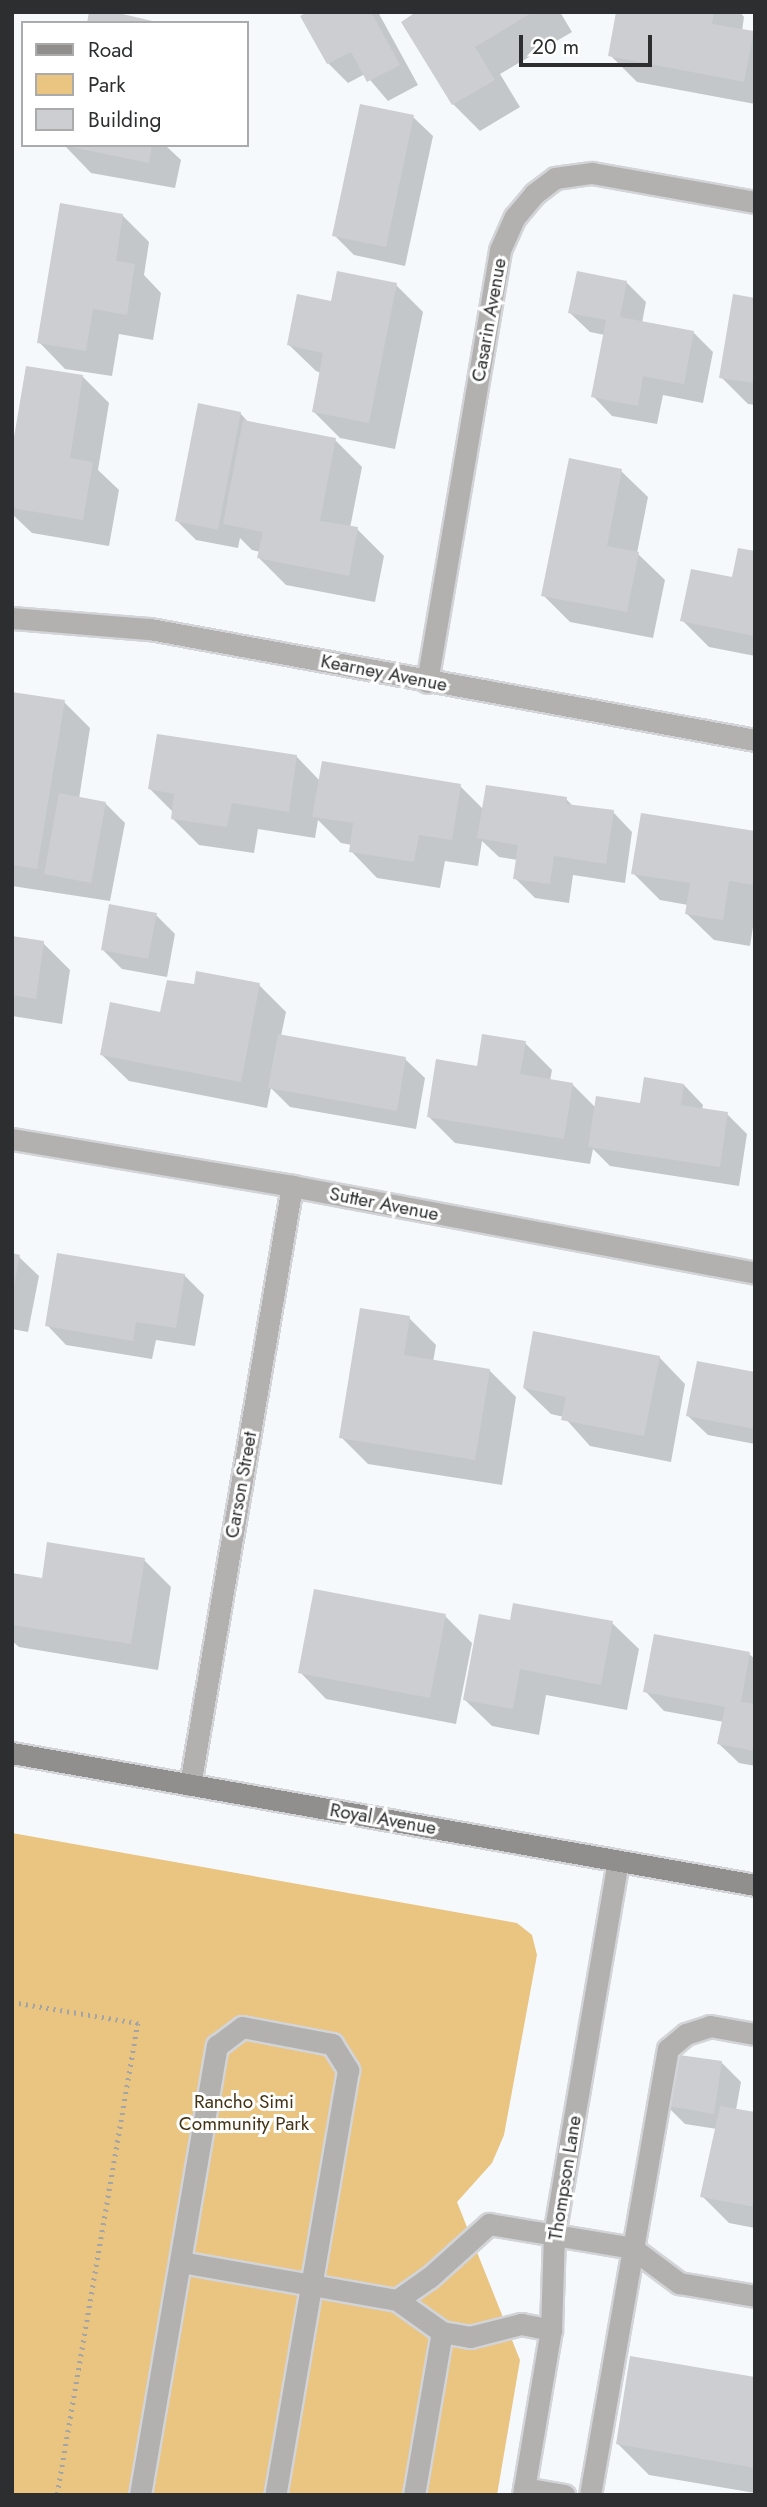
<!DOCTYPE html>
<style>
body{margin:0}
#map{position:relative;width:767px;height:2507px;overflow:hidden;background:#f6f9fc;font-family:Jost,sans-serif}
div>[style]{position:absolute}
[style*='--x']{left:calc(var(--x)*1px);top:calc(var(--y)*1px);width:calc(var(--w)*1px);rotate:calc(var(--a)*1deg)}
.green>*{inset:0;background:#eac481}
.shadow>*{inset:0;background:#0003}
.building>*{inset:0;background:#ccced1}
.path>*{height:4.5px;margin-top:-2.25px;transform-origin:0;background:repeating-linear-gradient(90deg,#a2a4a6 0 2px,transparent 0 7px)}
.roads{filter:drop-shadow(2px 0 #d2d4d7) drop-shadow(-2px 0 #d2d4d7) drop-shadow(0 2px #d2d4d7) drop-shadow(0 -2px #d2d4d7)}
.service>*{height:21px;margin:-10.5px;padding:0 10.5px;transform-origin:10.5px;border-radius:10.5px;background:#b2b1b0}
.minor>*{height:21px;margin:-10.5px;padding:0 10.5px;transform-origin:10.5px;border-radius:10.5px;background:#b2b1b0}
.secondary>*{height:21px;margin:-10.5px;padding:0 10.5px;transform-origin:10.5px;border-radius:10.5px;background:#908f8d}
span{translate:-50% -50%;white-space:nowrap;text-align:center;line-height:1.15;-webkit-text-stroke:6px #fff;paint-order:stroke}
.street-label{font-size:19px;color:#2d2e2f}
.park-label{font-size:19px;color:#443314}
.frame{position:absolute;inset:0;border:14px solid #2d2e2f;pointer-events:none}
.legend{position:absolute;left:21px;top:21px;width:228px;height:126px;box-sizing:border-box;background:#fff;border:2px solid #ababac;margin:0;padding:9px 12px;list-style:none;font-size:21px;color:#2d2e2f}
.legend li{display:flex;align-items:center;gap:14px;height:35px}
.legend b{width:35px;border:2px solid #ababac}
.scale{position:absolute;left:519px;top:35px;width:133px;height:32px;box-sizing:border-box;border:4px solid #2d2e2f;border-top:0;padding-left:9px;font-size:21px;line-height:24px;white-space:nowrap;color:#2d2e2f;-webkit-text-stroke:5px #fff;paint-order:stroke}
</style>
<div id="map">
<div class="green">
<i style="clip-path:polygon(12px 1833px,517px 1923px,532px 1935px,537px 1955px,504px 2135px,492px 2163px,457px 2202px,520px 2360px,497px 2495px,12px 2495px)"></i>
</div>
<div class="shadow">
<i style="clip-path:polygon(311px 12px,378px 12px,418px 85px,388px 101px,365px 74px,348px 83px,328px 63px)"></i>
<i style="clip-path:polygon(420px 12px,560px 12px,572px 32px,500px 74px,520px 107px,480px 131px,453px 104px)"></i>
<i style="clip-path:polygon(618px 12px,740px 12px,744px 17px,742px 31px,755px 35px,755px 104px,637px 82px,610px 55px)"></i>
<i style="clip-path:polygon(413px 117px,433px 136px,405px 266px,354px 255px,334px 235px)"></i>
<i style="clip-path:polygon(165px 145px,181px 160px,175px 188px,91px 173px,65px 146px)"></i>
<i style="clip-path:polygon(122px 215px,149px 242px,144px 275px,161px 293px,153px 340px,119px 334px,112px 376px,65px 369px,39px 342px)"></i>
<i style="clip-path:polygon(626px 282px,646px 302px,642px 323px,694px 333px,713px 352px,703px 403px,663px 395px,657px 424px,612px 416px,593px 396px,605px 335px,590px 332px,570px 313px)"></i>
<i style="clip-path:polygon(396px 285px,423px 312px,395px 449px,340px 438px,314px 412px,321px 373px,316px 371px,289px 345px,332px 303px)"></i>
<i style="clip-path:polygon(755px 300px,755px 405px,748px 404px,721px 377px)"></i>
<i style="clip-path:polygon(82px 376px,109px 403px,98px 470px,119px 490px,109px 546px,32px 533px,12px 514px,12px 460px)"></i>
<i style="clip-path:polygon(240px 413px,250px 424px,335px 440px,362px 467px,350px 528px,357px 529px,384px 556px,375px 602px,286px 585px,259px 558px,260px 552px,252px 550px,240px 538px,238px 548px,196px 540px,177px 521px)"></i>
<i style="clip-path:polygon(621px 471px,648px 497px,637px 553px,665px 580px,653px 638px,570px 622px,543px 595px)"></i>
<i style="clip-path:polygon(755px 553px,755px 656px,709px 647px,682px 620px,733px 579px)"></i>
<i style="clip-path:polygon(12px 693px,64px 702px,90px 728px,79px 799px,105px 803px,125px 823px,110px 901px,12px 886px)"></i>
<i style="clip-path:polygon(297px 757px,320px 781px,460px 786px,484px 810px,566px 799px,574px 807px,613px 812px,632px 832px,625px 883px,573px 875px,569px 903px,535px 898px,515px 878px,518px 860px,499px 857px,482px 841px,478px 866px,445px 861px,440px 888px,377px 878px,351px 851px,352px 845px,341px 843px,318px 820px,315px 838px,258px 829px,254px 853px,199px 845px,172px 818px,173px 812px,150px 789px)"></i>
<i style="clip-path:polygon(755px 833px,755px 914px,750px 946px,714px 940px,687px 914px,688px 905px,660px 900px,633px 873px)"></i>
<i style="clip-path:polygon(156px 915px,175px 934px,167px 977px,122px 969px,102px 949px)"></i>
<i style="clip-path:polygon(12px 938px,43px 943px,70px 970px,62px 1024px,12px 1016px)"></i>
<i style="clip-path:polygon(259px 985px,286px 1012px,281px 1036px,405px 1059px,425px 1078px,416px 1129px,290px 1107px,271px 1088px,267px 1108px,129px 1081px,102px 1055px,195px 986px)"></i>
<i style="clip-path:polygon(525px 1043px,552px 1070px,550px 1081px,572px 1084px,596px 1108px,642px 1105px,684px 1085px,703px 1105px,702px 1110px,727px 1114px,747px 1134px,739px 1186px,610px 1166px,593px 1149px,590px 1164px,455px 1143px,428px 1116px,478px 1068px)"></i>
<i style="clip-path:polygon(12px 1255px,19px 1257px,39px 1276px,28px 1332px,12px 1329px)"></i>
<i style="clip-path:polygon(184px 1275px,204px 1295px,195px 1346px,156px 1340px,152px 1359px,66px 1345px,47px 1325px)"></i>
<i style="clip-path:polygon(409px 1318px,436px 1345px,433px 1362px,489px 1370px,516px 1397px,502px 1485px,368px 1464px,341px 1437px)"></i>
<i style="clip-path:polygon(659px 1357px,685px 1384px,671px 1462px,590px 1446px,564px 1417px,551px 1414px,524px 1388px)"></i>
<i style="clip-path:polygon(755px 1374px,755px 1444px,708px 1435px,688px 1416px)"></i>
<i style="clip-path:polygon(144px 1560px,171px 1587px,158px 1670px,19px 1647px,12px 1641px,12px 1575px,43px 1580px)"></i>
<i style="clip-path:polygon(445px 1616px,472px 1643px,456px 1724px,326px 1699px,300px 1672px)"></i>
<i style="clip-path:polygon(511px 1622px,612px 1623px,639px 1649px,627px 1710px,546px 1695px,539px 1735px,492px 1726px,465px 1700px)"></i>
<i style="clip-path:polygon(749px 1654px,755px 1659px,755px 1766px,739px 1763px,719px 1744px,724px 1722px,664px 1711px,645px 1691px)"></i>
<i style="clip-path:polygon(721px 2062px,741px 2082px,736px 2110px,755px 2113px,755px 2228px,729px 2223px,702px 2196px,717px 2129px,685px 2124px,665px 2104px)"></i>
<i style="clip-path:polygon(755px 2379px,755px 2493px,649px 2475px,618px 2444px)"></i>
</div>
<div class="building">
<i style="clip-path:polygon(89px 12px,114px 12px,161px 23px,87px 23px)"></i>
<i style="clip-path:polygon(307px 12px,371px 12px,400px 65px,367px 82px,351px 52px,327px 64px,300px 16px)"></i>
<i style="clip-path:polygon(416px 12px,533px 12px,475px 47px,495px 80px,452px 105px,401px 22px)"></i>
<i style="clip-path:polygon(616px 12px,714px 12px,712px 24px,754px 31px,744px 82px,608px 56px)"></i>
<i style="clip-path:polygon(360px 104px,414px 115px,386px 247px,332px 236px)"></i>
<i style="clip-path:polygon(62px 145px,152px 145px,149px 163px)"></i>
<i style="clip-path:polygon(60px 203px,123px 214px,116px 261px,135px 264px,127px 315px,93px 309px,86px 351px,37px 343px)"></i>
<i style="clip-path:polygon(337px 271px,397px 283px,369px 423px,312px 412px,323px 353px,287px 345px,297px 294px,331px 301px)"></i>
<i style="clip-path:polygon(577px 271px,627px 281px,620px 317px,694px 331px,684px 384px,643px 376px,638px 406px,591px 397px,606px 320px,568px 313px)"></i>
<i style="clip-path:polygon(733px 294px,755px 298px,755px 383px,719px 378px)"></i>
<i style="clip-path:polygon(26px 366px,83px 375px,70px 458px,93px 462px,83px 520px,12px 508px,12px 449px)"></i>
<i style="clip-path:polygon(198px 403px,241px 412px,218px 530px,175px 521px)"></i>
<i style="clip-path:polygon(243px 420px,336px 438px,320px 521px,358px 527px,349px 576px,257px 558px,263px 532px,223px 524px)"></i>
<i style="clip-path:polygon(569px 458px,622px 469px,607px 546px,639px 552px,627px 612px,541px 596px)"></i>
<i style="clip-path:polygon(738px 548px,755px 551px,755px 636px,680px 621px,691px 569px,732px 577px)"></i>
<i style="clip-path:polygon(12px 692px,65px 700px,37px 869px,12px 865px)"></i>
<i style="clip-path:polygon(157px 734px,297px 755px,289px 812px,232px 803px,227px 827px,171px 819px,174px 794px,148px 789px)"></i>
<i style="clip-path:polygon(322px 761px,461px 784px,452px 840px,419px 835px,414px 862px,349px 852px,353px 823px,312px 817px)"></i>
<i style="clip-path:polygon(486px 785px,567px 797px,566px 804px,614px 810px,606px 864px,554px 856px,550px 884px,513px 879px,518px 845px,477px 838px)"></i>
<i style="clip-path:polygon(59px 793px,106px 802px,91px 883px,44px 874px)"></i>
<i style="clip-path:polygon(641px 813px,755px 831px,755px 885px,729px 881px,723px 920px,685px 914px,690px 883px,631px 874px)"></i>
<i style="clip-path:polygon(109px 904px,157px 913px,148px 959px,101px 950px)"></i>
<i style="clip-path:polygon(12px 936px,44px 941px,36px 999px,12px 995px)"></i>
<i style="clip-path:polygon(196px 971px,260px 983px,241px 1082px,100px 1055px,110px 1002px,160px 1012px,167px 980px,194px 984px)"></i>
<i style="clip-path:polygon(278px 1034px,406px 1057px,397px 1111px,268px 1088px)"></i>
<i style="clip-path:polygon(482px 1034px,526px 1041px,520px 1074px,573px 1083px,564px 1139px,427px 1117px,436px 1059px,477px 1066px)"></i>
<i style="clip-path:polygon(644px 1077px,684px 1084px,681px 1105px,728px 1112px,720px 1167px,588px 1147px,596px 1096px,640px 1103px)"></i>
<i style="clip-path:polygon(12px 1253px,20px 1255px,14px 1287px,12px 1287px)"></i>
<i style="clip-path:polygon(57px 1253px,185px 1274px,176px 1328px,136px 1322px,133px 1341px,45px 1326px)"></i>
<i style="clip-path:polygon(360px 1308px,410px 1316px,404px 1355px,490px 1369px,475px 1460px,339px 1438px)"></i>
<i style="clip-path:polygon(533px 1331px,660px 1356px,644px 1436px,561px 1420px,566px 1397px,523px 1388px)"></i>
<i style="clip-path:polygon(697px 1361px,755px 1372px,755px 1429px,686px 1416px)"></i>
<i style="clip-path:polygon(47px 1542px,145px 1558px,131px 1644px,12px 1625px,12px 1573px,42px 1578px)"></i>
<i style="clip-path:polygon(314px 1589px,446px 1614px,430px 1698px,298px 1673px)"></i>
<i style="clip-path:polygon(513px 1603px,613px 1621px,601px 1685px,520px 1669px,513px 1709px,463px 1700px,479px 1614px,510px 1620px)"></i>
<i style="clip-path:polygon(654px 1634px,750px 1652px,741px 1702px,755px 1704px,755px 1751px,717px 1744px,725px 1707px,643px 1692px)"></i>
<i style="clip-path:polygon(672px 2054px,722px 2061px,714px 2114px,663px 2105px)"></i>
<i style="clip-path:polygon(720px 2106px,755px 2112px,755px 2207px,700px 2197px)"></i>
<i style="clip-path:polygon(630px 2356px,755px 2377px,755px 2468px,616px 2444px)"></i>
</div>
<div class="path">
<i style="--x:12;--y:2002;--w:128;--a:9.5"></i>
<i style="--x:138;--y:2023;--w:479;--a:99.7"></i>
</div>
<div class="roads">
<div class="service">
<i style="--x:181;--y:2262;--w:219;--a:10"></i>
<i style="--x:397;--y:2300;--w:55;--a:35.4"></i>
<i style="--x:442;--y:2332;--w:28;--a:10"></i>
<i style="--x:470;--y:2337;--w:53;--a:-14.3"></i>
<i style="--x:521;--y:2324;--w:31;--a:11"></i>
<i style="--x:397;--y:2300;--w:39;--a:-35"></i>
<i style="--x:429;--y:2278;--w:81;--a:-42"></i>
<i style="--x:489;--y:2224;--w:145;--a:9.5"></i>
<i style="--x:632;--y:2248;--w:59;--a:36.7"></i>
<i style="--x:679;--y:2283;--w:77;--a:9.7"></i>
<i style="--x:524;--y:2488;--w:41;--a:9.9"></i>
<i style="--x:140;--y:2495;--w:456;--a:-80.3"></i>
<i style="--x:217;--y:2046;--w:31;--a:-37"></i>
<i style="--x:242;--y:2027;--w:92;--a:10.7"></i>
<i style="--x:332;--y:2044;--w:31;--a:58"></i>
<i style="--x:348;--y:2070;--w:431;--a:99.7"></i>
<i style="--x:414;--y:2495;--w:165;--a:-80.3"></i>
<i style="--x:523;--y:2495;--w:167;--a:-80.4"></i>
<i style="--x:551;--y:2330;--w:95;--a:-88.2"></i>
<i style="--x:554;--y:2235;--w:378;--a:-80.3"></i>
<i style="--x:590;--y:2495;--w:453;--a:-80.1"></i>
<i style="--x:668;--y:2049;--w:23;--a:-40"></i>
<i style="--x:686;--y:2034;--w:25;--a:-18"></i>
<i style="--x:710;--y:2026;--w:46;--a:10.1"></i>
</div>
<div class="minor">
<i style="--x:12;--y:618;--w:138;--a:4.6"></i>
<i style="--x:150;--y:629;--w:615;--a:10.4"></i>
<i style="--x:427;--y:682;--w:438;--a:-80.4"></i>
<i style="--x:500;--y:250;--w:36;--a:-66"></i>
<i style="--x:515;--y:217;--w:30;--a:-50"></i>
<i style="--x:534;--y:194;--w:26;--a:-37"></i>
<i style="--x:555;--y:178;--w:37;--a:-8"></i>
<i style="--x:592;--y:173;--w:166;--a:10.1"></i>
<i style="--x:12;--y:1139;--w:284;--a:9.5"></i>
<i style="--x:292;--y:1186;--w:471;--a:10.6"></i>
<i style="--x:190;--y:1785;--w:608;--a:-80.34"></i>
</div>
<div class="secondary">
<i style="--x:12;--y:1753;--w:755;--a:10.07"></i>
</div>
</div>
<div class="street-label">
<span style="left:489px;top:320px;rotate:-80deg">Casarin Avenue</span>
<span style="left:384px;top:673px;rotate:11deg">Kearney Avenue</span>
<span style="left:384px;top:1204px;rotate:11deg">Sutter Avenue</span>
<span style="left:241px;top:1485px;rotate:-80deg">Carson Street</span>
<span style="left:383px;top:1819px;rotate:10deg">Royal Avenue</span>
<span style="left:565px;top:2178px;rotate:-81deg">Thompson Lane</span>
</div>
<div class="park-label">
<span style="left:244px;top:2113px">Rancho Simi<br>Community Park</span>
</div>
<div class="frame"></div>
<ul class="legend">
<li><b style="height:9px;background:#908f8d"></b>Road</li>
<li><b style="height:19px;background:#eac481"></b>Park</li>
<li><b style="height:19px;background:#ccced1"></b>Building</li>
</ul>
<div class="scale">20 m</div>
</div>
